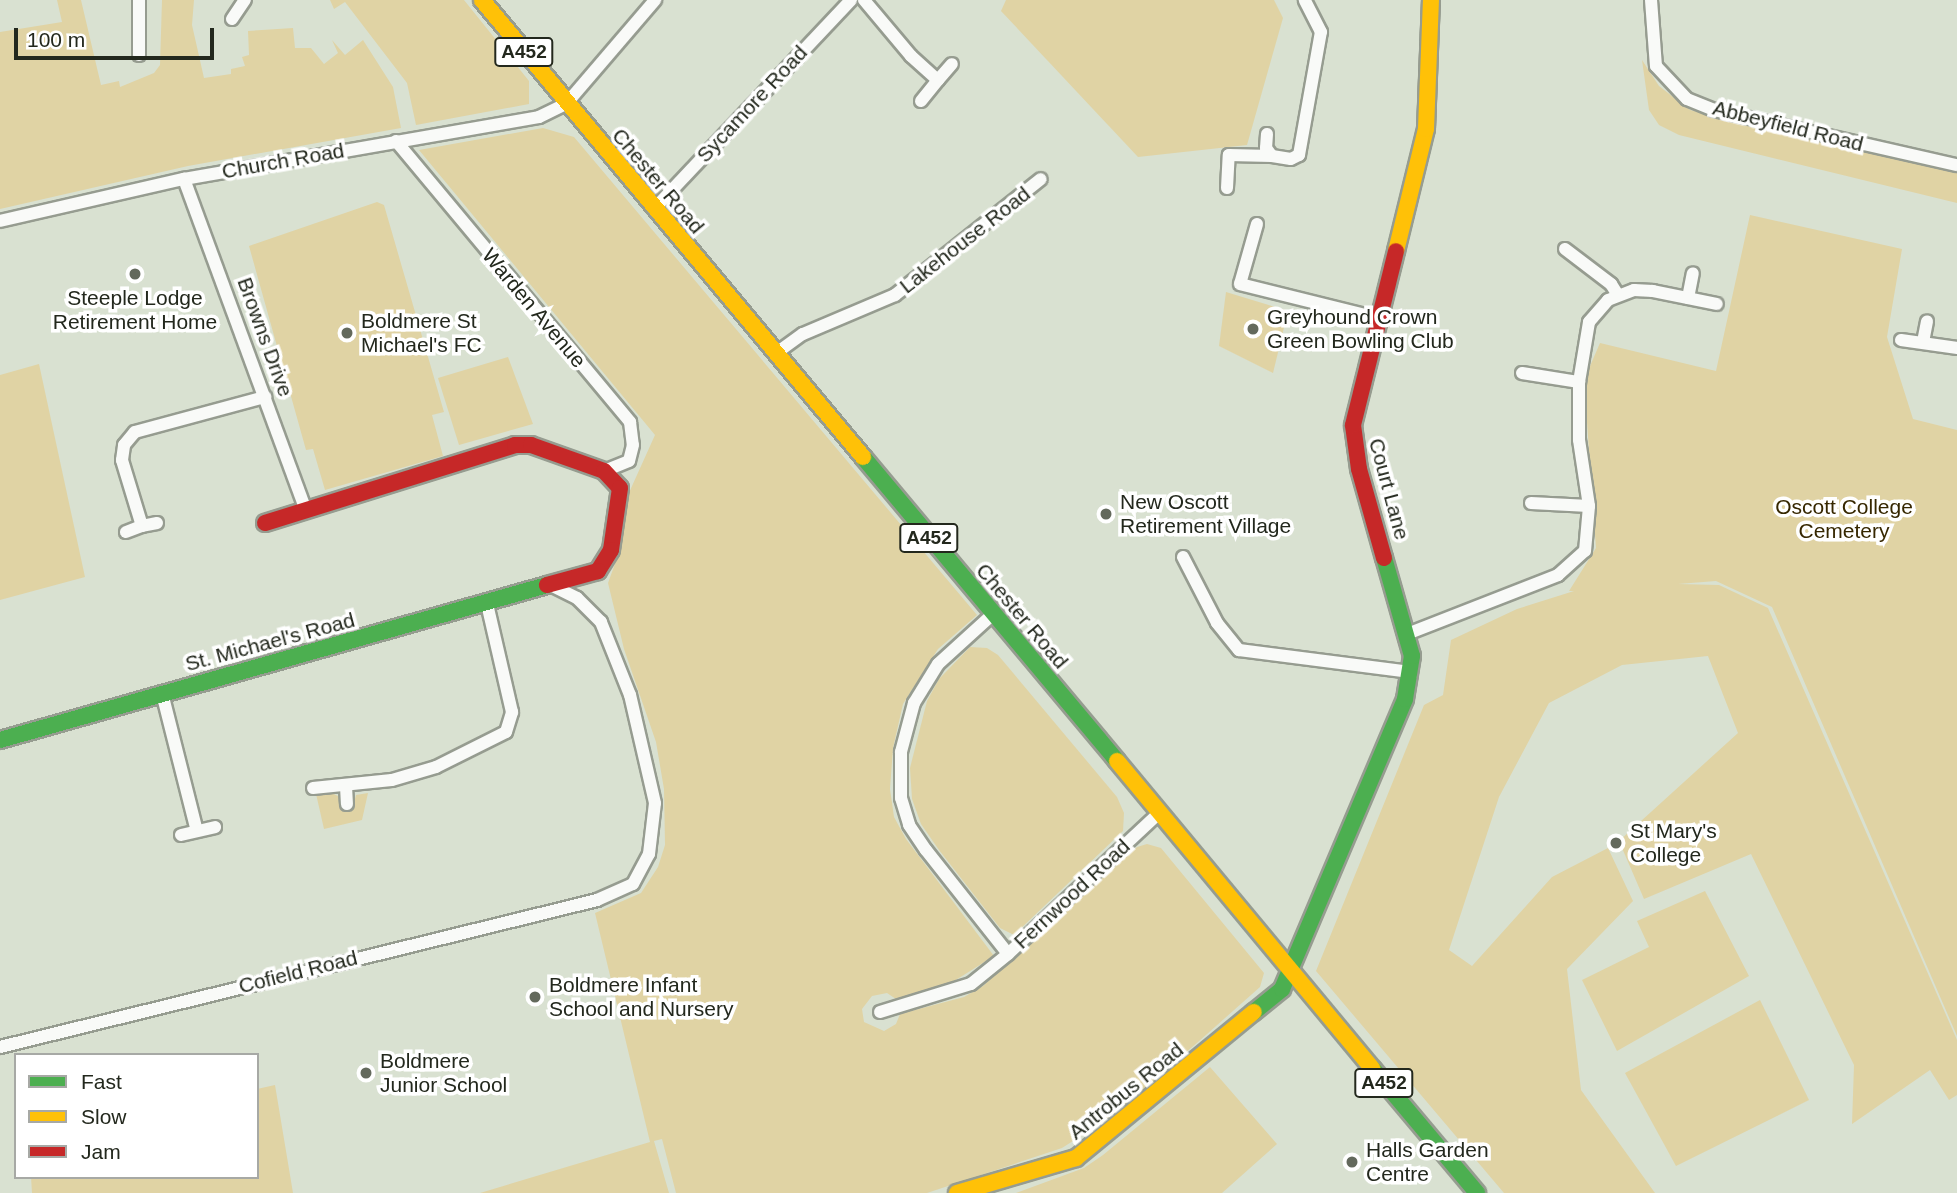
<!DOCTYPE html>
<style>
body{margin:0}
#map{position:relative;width:1957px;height:1193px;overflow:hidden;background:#d9e1d1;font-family:Helvetica,sans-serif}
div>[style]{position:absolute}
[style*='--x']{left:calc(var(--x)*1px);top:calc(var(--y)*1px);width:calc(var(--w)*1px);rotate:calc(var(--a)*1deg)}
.green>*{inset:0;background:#e0d3a4}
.roads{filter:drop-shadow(2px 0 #969c90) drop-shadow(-2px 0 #969c90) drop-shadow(0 2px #969c90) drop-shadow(0 -2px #969c90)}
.street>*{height:12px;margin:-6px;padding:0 6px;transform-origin:6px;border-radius:6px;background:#f9faf8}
.fast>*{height:16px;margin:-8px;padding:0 8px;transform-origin:8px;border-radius:8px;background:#4caf50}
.slow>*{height:16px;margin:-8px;padding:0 8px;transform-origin:8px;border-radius:8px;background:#ffc107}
.jam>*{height:16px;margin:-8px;padding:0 8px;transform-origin:8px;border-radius:8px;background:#c62828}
.dots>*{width:19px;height:19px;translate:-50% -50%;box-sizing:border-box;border:4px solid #fff;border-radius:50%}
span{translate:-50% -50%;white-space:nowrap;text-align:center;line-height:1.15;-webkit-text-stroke:7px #fff;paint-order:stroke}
.shield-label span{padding:2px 5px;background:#fff;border:2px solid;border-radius:5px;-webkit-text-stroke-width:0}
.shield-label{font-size:19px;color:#23281d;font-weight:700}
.street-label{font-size:21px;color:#23281d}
.poi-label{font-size:21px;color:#23281d}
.left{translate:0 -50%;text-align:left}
.park-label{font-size:21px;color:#362700}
.legend{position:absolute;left:14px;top:1053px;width:245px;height:126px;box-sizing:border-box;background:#fff;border:2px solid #a7a9a5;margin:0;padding:9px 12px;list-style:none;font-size:21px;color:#23281d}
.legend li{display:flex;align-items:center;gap:14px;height:35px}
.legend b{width:35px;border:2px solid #a7a9a5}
.scale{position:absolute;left:14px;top:28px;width:200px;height:32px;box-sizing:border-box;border:4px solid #23281d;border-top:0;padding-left:9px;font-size:21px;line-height:24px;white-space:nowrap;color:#23281d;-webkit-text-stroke:5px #fff;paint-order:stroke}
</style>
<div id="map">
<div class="green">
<i style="clip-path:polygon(57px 0,81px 0,101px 85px,119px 81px,120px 87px,154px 73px,160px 65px,162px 0,194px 0,192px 25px,204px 78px,231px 74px,231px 69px,245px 66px,242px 57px,249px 55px,248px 31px,293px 28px,295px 48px,311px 48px,324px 64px,338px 53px,332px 40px,345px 55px,363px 40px,393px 87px,401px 128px,188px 166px,0 209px,0 32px,62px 22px)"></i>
<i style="clip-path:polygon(330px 0,464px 0,529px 81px,529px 104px,416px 125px,407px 83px,345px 2px,334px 9px)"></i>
<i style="clip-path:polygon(1006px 0,1274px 0,1283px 18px,1247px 145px,1138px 157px,1001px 11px)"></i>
<i style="clip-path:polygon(1642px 60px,1659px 86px,1690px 110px,1957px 173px,1957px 203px,1679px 135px,1659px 125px,1649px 110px)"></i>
<i style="clip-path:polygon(543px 128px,574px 137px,977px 615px,938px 649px,903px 704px,893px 748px,890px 789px,894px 817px,906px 839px,994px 956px,951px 983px,896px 999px,887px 993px,872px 996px,862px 1009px,864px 1022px,884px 1031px,896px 1024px,900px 1014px,964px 997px,983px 986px,1137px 847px,1147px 844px,1161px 848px,1264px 973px,1260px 987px,1198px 1042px,1112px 1116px,1062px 1148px,927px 1193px,676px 1193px,662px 1139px,654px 1141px,669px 1193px,480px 1193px,650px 1142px,595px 913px,641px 893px,658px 867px,665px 845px,664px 789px,656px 742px,624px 649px,608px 583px,616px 561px,623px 506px,655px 435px,419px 150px)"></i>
<i style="clip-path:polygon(377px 202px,384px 205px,444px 412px,432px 415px,443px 456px,325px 490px,313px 449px,306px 450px,249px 246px)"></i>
<i style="clip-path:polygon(1750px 215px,1902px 249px,1887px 337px,1913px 419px,1957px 430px,1957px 1036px,1772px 607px,1716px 581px,1678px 584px,1719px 585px,1768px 608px,1957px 1040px,1957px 1095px,1949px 1100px,1930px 1070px,1852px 1124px,1854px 1065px,1751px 854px,1644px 899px,1619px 841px,1738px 733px,1708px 656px,1622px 665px,1549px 703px,1499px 797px,1449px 950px,1472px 966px,1552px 877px,1608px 848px,1633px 901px,1567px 969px,1581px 1090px,1655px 1193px,1504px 1193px,1316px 971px,1424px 705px,1443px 695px,1451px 640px,1517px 609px,1574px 591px,1569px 591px,1596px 548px,1584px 380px,1600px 343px,1716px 371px)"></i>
<i style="clip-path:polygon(1226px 292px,1288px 311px,1273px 373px,1219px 346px)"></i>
<i style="clip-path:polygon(508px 357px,533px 424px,459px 445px,438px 378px)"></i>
<i style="clip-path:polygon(39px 364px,85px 577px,0 600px,0 375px)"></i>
<i style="clip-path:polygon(970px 647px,987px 648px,998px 655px,1117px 797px,1124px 813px,1123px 831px,1014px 935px,1000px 928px,939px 850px,921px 824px,912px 799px,910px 768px,927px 701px,939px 679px)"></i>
<i style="clip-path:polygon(314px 785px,338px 796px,344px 811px,352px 810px,356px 795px,368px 793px,362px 820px,324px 829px)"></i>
<i style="clip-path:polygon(1705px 891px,1749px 976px,1617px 1051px,1582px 980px,1649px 947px,1637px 921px)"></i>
<i style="clip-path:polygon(1760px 1000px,1809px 1100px,1676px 1166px,1625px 1073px)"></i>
<i style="clip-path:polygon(1210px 1067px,1277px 1144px,1222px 1193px,1016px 1193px,1084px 1168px,1103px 1155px)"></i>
<i style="clip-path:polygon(275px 1085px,293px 1193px,32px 1193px,31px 1177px,257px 1177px,257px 1089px)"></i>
</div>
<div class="roads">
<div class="street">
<i style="--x:139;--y:0;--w:55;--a:90"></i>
<i style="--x:864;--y:0;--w:73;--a:50"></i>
<i style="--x:911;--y:56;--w:36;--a:42"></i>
<i style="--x:938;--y:80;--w:21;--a:-49"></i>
<i style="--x:1651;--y:0;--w:66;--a:85.7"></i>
<i style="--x:1656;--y:66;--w:45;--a:46.8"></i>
<i style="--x:1687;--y:99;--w:29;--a:22"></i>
<i style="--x:1714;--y:110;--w:249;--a:12.8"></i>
<i style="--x:232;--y:19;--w:23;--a:-56"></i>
<i style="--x:921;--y:101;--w:27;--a:-51"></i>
<i style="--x:1267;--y:134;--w:14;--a:94"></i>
<i style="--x:1266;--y:148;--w:10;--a:53"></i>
<i style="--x:1272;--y:156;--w:19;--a:9"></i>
<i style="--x:1291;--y:159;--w:9;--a:-27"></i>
<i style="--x:1299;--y:155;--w:125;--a:-79.9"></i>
<i style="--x:1321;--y:32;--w:36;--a:-117"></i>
<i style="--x:396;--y:141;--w:366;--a:50.2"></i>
<i style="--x:630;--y:422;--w:23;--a:83"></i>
<i style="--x:633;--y:445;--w:16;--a:104"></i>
<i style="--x:629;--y:461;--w:27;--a:158"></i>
<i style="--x:184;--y:179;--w:354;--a:69.8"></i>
<i style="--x:1227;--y:188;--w:33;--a:-87"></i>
<i style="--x:1229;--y:155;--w:43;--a:1.3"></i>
<i style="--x:654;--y:209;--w:287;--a:-46.7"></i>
<i style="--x:0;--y:221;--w:189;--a:-12.9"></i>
<i style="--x:184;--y:179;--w:360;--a:-9.9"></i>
<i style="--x:539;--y:117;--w:30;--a:-26"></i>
<i style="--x:566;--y:104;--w:137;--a:-49.4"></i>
<i style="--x:1257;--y:224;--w:62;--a:105.8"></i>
<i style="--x:1240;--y:284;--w:141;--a:13.9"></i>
<i style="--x:1565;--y:249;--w:58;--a:37.3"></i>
<i style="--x:1611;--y:284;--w:13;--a:58"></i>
<i style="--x:1688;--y:298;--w:25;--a:-79"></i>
<i style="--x:1901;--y:340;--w:57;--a:8.1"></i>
<i style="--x:1923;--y:342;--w:21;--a:-79"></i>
<i style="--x:775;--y:354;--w:34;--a:-36"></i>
<i style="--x:803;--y:334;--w:100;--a:-23"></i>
<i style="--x:895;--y:295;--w:186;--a:-38.5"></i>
<i style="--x:1522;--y:373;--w:58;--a:9"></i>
<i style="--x:1531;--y:503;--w:58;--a:3"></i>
<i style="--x:157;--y:523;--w:15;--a:169"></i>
<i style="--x:142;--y:526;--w:69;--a:-106.9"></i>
<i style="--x:122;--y:460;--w:15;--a:-82"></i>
<i style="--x:124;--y:445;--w:17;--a:-50"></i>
<i style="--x:135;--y:432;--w:135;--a:-15.1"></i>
<i style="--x:126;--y:532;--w:17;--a:-21"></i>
<i style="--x:1183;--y:557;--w:74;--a:62.7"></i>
<i style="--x:1217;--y:623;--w:35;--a:51"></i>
<i style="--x:1239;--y:650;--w:165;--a:7.3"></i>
<i style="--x:1403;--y:671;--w:9;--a:36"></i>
<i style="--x:993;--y:614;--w:74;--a:137.7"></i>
<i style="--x:938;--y:664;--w:46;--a:121.6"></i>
<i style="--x:914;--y:703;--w:51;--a:104.9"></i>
<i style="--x:901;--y:752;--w:46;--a:90"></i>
<i style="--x:901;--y:798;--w:28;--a:73"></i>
<i style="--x:909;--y:825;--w:30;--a:56"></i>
<i style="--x:926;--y:850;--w:132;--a:51.7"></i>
<i style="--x:1008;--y:954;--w:207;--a:-43"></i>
<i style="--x:1407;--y:634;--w:162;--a:-21.3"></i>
<i style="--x:1558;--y:575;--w:36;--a:-42"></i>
<i style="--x:1585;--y:551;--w:45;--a:-84.9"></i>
<i style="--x:1589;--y:506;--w:67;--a:-98.6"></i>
<i style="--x:1579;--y:440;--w:58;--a:-90"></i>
<i style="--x:1579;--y:382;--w:61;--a:-80.5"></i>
<i style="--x:1589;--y:322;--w:29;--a:-49"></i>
<i style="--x:1608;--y:300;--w:28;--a:-21"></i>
<i style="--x:1634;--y:290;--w:19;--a:3"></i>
<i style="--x:1653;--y:291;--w:65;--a:11.5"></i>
<i style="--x:162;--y:693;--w:142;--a:75.8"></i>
<i style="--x:346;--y:786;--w:18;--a:87"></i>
<i style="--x:313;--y:788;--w:79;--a:-5.8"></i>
<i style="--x:392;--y:780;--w:46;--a:-16.5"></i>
<i style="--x:436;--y:767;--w:78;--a:-26.6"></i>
<i style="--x:506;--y:732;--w:21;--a:-73"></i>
<i style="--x:512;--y:712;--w:111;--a:-103"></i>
<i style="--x:181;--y:835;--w:35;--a:-13"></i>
<i style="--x:880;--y:1012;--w:95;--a:-17.1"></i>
<i style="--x:971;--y:984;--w:48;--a:-39"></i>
<i style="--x:0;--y:1047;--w:615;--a:-13.83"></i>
<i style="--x:597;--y:900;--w:39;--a:-24"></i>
<i style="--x:633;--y:884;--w:34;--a:-62"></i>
<i style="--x:649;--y:854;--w:51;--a:-83.3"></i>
<i style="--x:655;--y:803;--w:111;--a:-103"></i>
<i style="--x:630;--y:695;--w:79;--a:-111.7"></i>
<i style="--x:601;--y:622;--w:34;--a:-135"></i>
<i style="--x:577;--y:598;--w:28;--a:-154"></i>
</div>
<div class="fast">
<i style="--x:863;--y:457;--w:396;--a:50.1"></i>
<i style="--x:0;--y:740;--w:569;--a:-15.82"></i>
<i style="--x:1254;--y:1012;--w:36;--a:-39"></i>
<i style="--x:1282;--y:989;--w:315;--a:-67"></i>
<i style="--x:1405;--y:699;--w:44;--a:-80.8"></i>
<i style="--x:1412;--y:656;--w:102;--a:-105.9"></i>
<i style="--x:1373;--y:1069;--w:162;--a:50"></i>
</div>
<div class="slow">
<i style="--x:482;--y:0;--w:595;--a:50.18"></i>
<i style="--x:1396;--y:251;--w:126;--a:-76.2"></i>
<i style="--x:1426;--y:129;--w:129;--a:-87.8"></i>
<i style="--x:1117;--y:761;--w:400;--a:50.3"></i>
<i style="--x:957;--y:1193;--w:124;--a:-16.4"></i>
<i style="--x:1076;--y:1158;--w:230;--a:-39.4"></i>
</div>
<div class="jam">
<i style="--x:265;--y:523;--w:262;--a:-17.3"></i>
<i style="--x:515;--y:445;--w:16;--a:0"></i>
<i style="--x:531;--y:445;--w:77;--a:19.6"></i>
<i style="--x:604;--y:471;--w:23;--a:47"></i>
<i style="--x:620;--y:488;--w:63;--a:98.3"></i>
<i style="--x:611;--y:550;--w:25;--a:122"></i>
<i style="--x:598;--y:571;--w:53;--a:164.6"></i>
<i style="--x:1384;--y:558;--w:92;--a:-105.7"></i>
<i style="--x:1359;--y:469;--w:44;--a:-97.8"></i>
<i style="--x:1353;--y:425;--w:179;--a:-76.1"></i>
</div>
</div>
<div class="dots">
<i style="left:135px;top:274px;background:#63695c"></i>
<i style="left:1253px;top:329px;background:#63695c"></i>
<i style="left:347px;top:333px;background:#63695c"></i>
<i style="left:1106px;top:514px;background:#63695c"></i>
<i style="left:1616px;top:843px;background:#63695c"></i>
<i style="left:535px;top:997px;background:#63695c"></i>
<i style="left:366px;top:1073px;background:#63695c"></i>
<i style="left:1352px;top:1162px;background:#63695c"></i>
</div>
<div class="shield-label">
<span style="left:524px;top:52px">A452</span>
<span style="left:929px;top:538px">A452</span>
<span style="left:1384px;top:1083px">A452</span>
</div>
<div class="street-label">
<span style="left:752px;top:104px;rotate:-47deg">Sycamore Road</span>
<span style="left:1788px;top:126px;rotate:14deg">Abbeyfield Road</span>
<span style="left:283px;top:161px;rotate:-10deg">Church Road</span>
<span style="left:658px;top:181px;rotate:50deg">Chester Road</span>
<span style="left:965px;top:240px;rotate:-38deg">Lakehouse Road</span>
<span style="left:534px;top:308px;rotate:50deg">Warden Avenue</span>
<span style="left:265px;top:337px;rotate:70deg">Browns Drive</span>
<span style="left:1389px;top:489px;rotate:75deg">Court Lane</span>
<span style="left:1022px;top:616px;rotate:50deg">Chester Road</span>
<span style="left:270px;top:642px;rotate:-15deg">St. Michael's Road</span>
<span style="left:1072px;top:894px;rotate:-43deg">Fernwood Road</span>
<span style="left:298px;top:972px;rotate:-14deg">Cofield Road</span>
<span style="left:1126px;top:1091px;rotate:-39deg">Antrobus Road</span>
</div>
<div class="poi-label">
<span style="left:135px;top:310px">Steeple Lodge<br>Retirement Home</span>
<span class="left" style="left:1267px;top:329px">Greyhound Crown<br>Green Bowling Club</span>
<span class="left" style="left:361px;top:333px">Boldmere St<br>Michael's FC</span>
<span class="left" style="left:1120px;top:514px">New Oscott<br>Retirement Village</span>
<span class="left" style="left:1630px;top:843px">St Mary's<br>College</span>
<span class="left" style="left:549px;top:997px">Boldmere Infant<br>School and Nursery</span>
<span class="left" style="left:380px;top:1073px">Boldmere<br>Junior School</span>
<span class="left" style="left:1366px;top:1162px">Halls Garden<br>Centre</span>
</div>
<div class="park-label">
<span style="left:1844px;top:519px">Oscott College<br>Cemetery</span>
</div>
<ul class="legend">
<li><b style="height:9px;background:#4caf50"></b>Fast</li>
<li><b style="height:9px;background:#ffc107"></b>Slow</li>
<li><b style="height:9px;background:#c62828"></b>Jam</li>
</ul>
<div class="scale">100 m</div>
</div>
